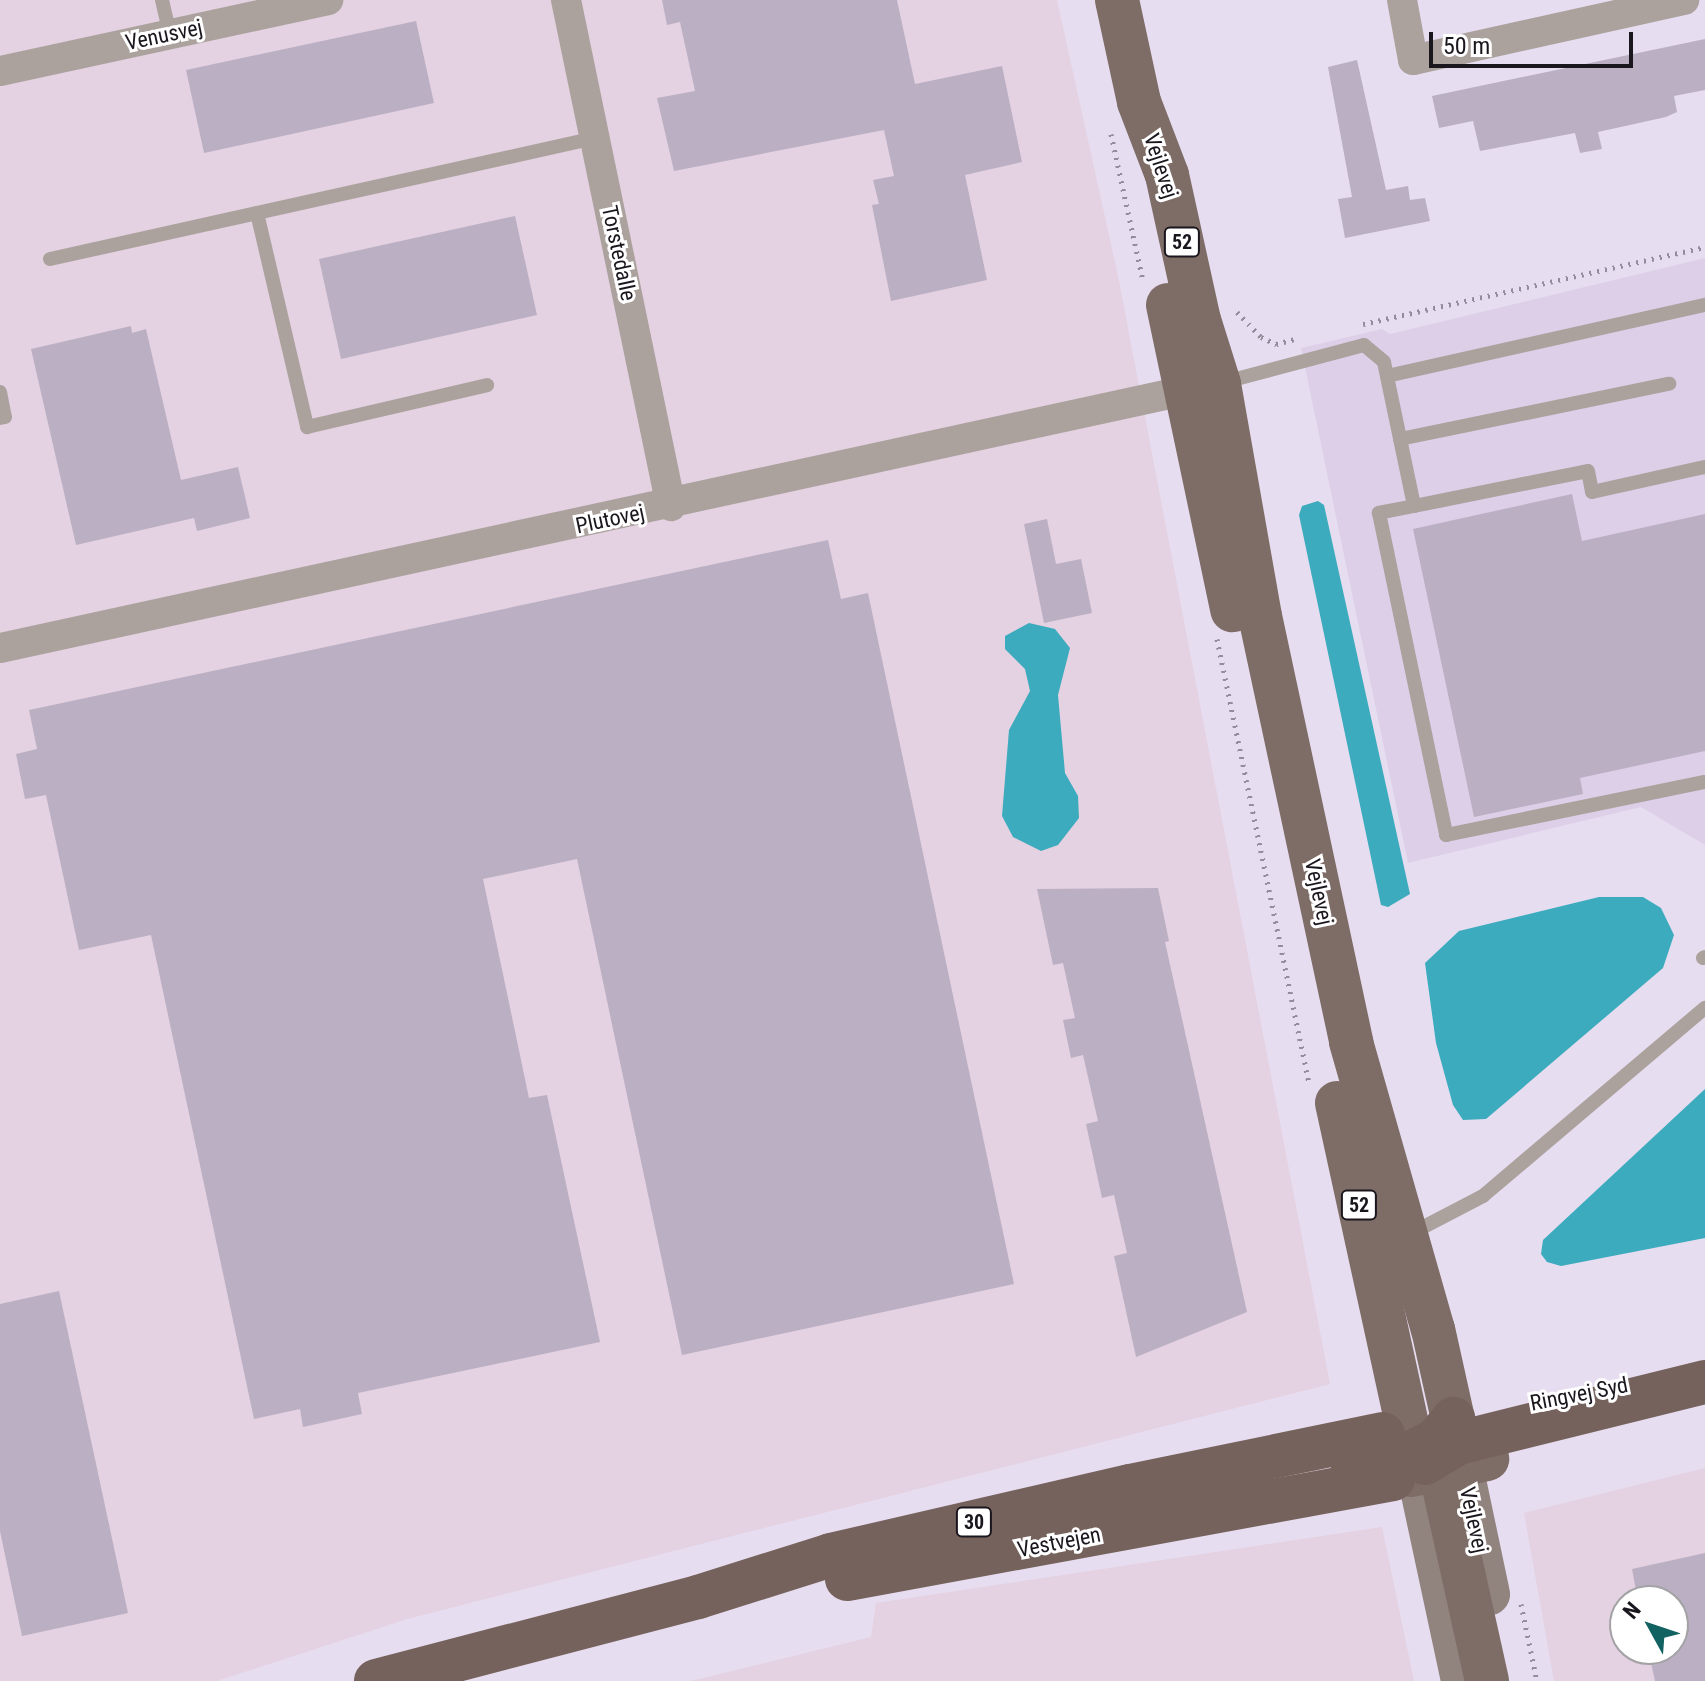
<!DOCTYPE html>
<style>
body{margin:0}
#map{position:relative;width:1705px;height:1681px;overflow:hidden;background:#e7ddf0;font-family:"Roboto Condensed",sans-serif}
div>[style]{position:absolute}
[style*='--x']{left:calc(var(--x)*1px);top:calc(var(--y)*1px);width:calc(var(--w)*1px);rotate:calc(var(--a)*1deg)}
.built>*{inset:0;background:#ddcfe8}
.industrial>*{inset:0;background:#e4d1e1}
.water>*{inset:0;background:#3cabbd}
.building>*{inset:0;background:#bbb0c3}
.path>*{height:5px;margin-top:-2.5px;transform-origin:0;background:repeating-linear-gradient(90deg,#938c9a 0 2px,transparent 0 8px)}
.service>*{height:14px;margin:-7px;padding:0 7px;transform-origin:7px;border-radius:7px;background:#aba29e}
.minor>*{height:30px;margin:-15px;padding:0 15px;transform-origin:15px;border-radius:15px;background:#aba29e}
.secondary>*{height:42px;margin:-21px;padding:0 21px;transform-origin:21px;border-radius:21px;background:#91837e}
.primary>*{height:44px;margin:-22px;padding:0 22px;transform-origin:22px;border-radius:22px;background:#7e6c66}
.trunk>*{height:44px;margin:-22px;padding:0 22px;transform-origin:22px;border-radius:22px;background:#76625c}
span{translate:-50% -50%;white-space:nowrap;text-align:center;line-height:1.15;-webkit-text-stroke:6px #fff;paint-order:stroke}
.shield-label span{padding:2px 6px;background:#fff;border:2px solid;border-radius:6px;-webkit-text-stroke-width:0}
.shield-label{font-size:20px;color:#1a161d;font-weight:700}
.street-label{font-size:22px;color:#1a161d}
.north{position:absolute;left:1609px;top:1585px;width:80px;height:80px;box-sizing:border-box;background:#fff;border:2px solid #a3a2a5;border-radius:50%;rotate:310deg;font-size:22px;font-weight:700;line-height:32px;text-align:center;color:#1a161d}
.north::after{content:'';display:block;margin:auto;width:28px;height:36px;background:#126261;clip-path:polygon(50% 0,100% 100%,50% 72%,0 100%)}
.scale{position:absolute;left:1429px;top:32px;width:204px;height:36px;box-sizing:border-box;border:4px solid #1a161d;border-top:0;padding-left:10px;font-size:24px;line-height:28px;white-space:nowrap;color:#1a161d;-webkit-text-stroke:6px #fff;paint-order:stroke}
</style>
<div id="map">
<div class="built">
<i style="clip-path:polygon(1705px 258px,1705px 845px,1641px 807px,1408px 863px,1301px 348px,1382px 329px,1390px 334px)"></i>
</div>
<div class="industrial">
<i style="clip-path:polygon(0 0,1057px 0,1118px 276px,1330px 1384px,407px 1619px,217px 1681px,0 1681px)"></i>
<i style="clip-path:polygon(evenodd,1705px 1468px,1705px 1681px,1554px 1681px,1524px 1513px,1705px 1468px,1625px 1601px,1673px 1601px,1673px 1649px,1625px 1649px,1625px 1601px)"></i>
<i style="clip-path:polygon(1382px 1527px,1414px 1681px,691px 1681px,871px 1637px,876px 1603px)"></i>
</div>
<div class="water">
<i style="clip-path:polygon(1318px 501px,1324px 505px,1410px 894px,1388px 907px,1381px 905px,1299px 515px,1302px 506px)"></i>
<i style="clip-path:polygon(1029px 623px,1055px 629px,1070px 648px,1058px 695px,1065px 773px,1078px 796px,1079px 818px,1058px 845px,1041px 851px,1013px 837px,1002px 816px,1009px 730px,1030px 691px,1025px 669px,1005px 649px,1005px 636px)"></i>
<i style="clip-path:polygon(1599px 897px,1643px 897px,1661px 908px,1674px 935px,1663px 968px,1486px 1119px,1463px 1120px,1453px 1105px,1436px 1043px,1425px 963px,1459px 931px)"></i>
<i style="clip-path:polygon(1705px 1089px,1705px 1238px,1561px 1266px,1547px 1262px,1541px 1254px,1543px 1240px)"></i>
</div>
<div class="building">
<i style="clip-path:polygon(662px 0,897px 0,915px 84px,1002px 66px,1022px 162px,965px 175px,987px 280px,891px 301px,872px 205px,879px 204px,873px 180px,894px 176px,884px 130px,674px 171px,657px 98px,695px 91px,680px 22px,667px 25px)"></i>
<i style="clip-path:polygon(416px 21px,434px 103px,204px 153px,186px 70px)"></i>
<i style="clip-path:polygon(1705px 39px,1705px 90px,1674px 96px,1677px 112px,1666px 117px,1598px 132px,1602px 149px,1580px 153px,1575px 133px,1480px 151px,1473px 121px,1439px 128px,1432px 96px)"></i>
<i style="clip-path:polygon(1357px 60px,1386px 190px,1408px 186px,1410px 200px,1425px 198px,1430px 221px,1345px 238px,1338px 199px,1352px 197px,1328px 67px)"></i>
<i style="clip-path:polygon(515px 216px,537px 315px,341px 359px,319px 259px)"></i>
<i style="clip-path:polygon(131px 326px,132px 333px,146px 329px,181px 480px,238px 467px,250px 518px,197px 531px,194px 518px,76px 545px,31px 349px)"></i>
<i style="clip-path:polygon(1572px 494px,1582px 541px,1705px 514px,1705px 751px,1580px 778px,1583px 794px,1474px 817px,1413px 529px)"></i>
<i style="clip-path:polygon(1047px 519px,1056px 564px,1081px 559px,1092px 613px,1044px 623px,1024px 524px)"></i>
<i style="clip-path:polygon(828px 540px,841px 599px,868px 593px,1014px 1284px,682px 1355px,577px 859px,483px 879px,529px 1098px,547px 1095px,600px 1342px,358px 1393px,362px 1414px,303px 1427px,300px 1409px,254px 1419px,151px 935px,79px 950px,46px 795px,25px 799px,16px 754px,37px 749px,29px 710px)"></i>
<i style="clip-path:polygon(1158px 888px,1169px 941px,1165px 942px,1247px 1312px,1136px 1357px,1114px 1256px,1127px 1253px,1114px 1195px,1102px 1198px,1086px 1124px,1098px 1121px,1083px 1055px,1071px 1058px,1063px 1020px,1075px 1018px,1063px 963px,1053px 965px,1037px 889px)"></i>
<i style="clip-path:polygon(59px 1291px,128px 1613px,22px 1636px,0 1531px,0 1304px)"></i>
<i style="clip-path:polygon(1705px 1553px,1705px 1681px,1655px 1681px,1648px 1649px,1673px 1649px,1673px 1601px,1638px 1601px,1632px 1569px)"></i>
</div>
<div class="path">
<i style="--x:1111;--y:134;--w:150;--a:77.7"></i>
<i style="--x:1237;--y:312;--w:35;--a:46"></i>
<i style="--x:1261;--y:337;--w:17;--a:25"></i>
<i style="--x:1276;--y:344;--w:20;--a:-15"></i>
<i style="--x:1363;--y:324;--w:351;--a:-12.7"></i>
<i style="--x:1217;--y:639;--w:454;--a:78.3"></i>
<i style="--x:1521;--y:1604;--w:79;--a:78.3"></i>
</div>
<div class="service">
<i style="--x:162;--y:0;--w:35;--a:77"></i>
<i style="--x:257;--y:213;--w:220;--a:76.8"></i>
<i style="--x:307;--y:427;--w:185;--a:-13.1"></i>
<i style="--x:50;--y:259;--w:558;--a:-12.52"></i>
<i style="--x:1387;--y:376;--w:326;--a:-12.6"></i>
<i style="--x:1221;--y:383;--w:148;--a:-14.9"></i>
<i style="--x:1364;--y:345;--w:26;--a:40"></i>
<i style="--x:1384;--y:362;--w:147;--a:78.2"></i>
<i style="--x:1414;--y:506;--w:177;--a:-11.4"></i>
<i style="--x:1588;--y:471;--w:21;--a:79"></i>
<i style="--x:1592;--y:492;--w:116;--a:-12.5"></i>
<i style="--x:0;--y:392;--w:25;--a:79"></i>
<i style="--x:5;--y:417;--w:5;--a:169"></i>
<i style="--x:1400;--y:439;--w:275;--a:-11.6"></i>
<i style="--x:1414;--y:506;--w:36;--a:169"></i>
<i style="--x:1379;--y:513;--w:329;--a:78.2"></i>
<i style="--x:1446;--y:835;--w:264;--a:-11.6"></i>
<i style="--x:1703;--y:958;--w:2;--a:-27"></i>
<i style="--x:1412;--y:1233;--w:80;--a:-27.5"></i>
<i style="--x:1483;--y:1196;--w:291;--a:-40.3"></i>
</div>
<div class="minor">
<i style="--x:566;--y:0;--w:517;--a:78.28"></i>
<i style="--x:1402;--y:0;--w:61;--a:79.6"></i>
<i style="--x:1413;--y:60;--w:278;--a:-12.5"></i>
<i style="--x:0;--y:71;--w:336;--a:-12.2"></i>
<i style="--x:0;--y:648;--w:1230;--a:-12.25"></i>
</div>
<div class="secondary">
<i style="--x:1454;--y:1428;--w:170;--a:78.1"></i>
<i style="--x:1410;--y:1438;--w:249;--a:77.9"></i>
</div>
<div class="primary">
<i style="--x:1117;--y:0;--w:104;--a:77.8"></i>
<i style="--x:1139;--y:102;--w:78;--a:69"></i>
<i style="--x:1167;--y:175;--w:148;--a:77.6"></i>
<i style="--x:1199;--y:320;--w:67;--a:72.6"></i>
<i style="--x:1219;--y:384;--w:236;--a:80"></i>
<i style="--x:1260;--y:616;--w:436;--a:77.9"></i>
<i style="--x:1351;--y:1042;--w:298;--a:74.1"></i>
<i style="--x:1433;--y:1329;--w:92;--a:77.5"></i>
<i style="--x:1168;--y:305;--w:312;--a:78.1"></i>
<i style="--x:1337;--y:1103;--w:334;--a:77.7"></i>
<i style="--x:1410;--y:1430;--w:23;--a:41"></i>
<i style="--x:1427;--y:1445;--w:27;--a:62"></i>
<i style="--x:1440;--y:1469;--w:217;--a:77.5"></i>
<i style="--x:1411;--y:1475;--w:78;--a:-11.9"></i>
</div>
<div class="trunk">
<i style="--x:1425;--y:1463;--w:39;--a:-31"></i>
<i style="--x:1458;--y:1443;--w:254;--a:-13.9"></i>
<i style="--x:1353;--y:1466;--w:62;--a:-13.1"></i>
<i style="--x:1413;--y:1452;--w:27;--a:-28"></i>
<i style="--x:1437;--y:1439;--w:26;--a:-51"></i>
<i style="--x:847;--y:1579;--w:555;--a:-10.38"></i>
<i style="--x:376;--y:1681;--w:333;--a:-14.6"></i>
<i style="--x:698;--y:1597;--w:139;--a:-17.5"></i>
<i style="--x:831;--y:1555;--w:307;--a:-13"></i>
<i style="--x:1130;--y:1486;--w:258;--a:-11.6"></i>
</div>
<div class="shield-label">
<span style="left:1182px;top:242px">52</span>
<span style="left:1359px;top:1205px">52</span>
<span style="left:974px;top:1522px">30</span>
</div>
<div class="street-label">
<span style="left:164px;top:35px;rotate:-12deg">Venusvej</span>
<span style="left:1161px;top:166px;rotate:72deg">Vejlevej</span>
<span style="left:619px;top:253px;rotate:78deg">Torstedalle</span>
<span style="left:610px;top:519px;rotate:-12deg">Plutovej</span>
<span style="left:1319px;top:892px;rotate:78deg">Vejlevej</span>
<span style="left:1579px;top:1394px;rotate:-11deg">Ringvej Syd</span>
<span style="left:1474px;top:1520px;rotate:78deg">Vejlevej</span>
<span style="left:1059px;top:1542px;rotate:-11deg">Vestvejen</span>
</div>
<div class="north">N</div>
<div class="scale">50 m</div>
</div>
